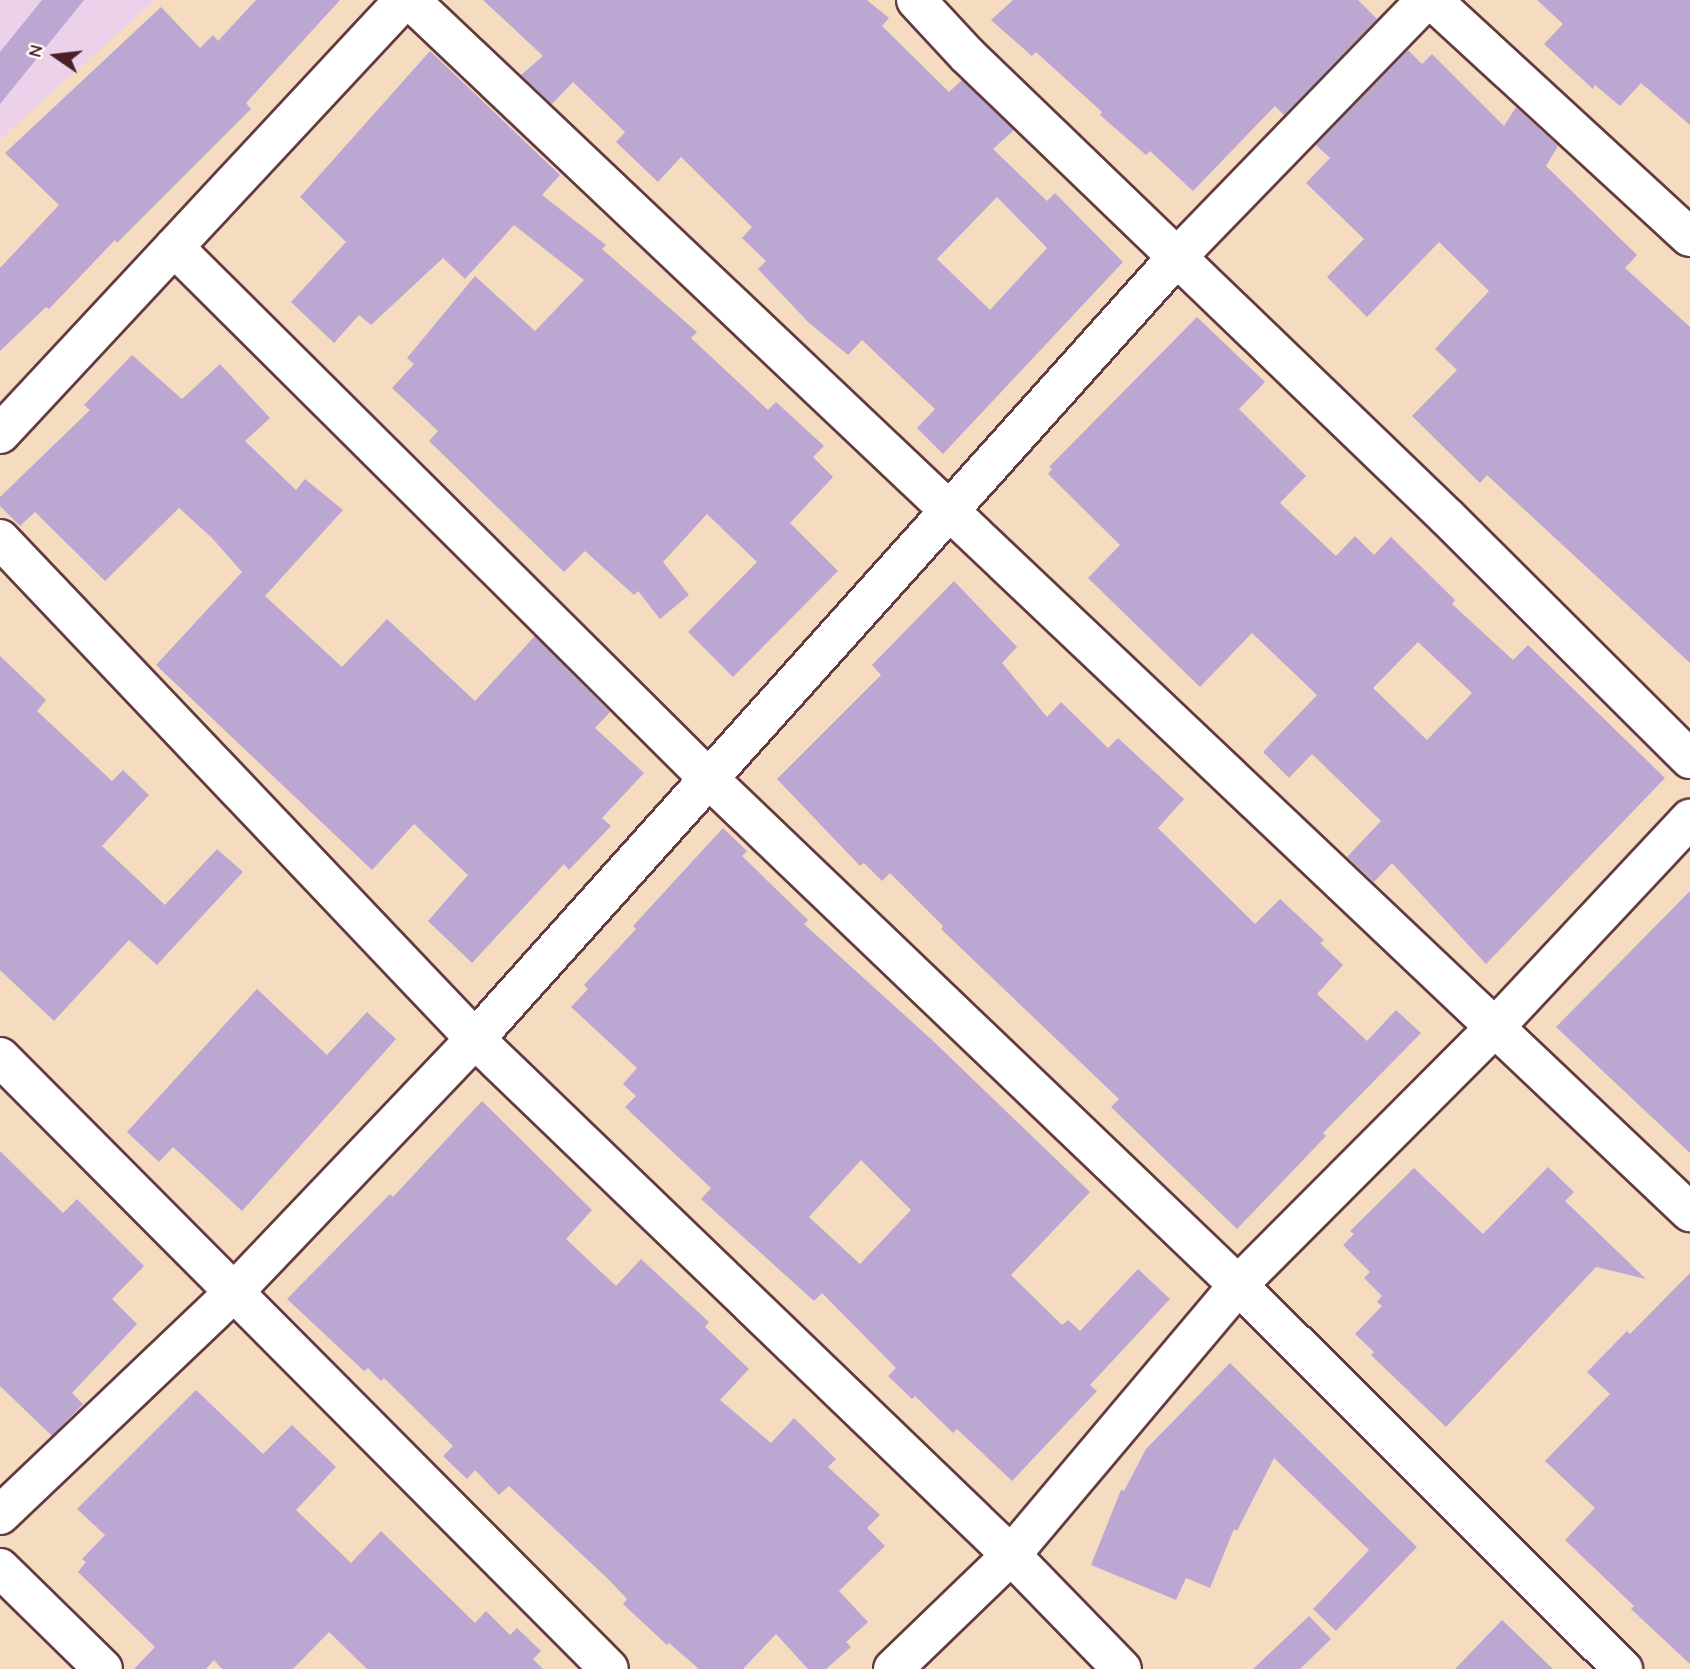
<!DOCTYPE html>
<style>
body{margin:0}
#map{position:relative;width:1690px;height:1669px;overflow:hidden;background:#f5dcc0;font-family:"Comic Neue",sans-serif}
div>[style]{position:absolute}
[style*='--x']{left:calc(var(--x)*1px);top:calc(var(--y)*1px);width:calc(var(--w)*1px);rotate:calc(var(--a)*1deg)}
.built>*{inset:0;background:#ecd1ea}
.building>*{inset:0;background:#bca7d2}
.roads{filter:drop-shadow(2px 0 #643b41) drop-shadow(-2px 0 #643b41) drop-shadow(0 2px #643b41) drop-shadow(0 -2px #643b41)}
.street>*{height:38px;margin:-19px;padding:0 19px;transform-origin:19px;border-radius:19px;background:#fff}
span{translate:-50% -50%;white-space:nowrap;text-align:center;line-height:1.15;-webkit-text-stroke:6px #fdfcf7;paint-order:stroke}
.north{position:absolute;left:21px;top:21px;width:70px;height:70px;-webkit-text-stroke:5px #fdfcf7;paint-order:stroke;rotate:284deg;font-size:19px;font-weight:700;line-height:28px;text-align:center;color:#4a1f2b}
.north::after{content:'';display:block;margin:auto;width:24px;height:32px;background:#4a1f2b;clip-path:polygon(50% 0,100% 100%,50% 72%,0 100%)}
</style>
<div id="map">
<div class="built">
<i style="clip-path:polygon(0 0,155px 0,0 139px)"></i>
</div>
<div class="building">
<i style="clip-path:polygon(42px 0,84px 0,0 104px,0 52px)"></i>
<i style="clip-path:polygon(256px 0,340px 0,246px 103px,251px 109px,117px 243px,115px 240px,49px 309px,46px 307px,0 351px,0 268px,59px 205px,5px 153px,161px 7px,200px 48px,213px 35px,218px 41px)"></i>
<i style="clip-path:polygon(evenodd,483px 0,867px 0,889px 18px,882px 26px,949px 92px,962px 80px,1014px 130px,993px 149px,1047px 201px,1055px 193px,1123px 262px,943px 454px,917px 428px,935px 409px,862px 340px,848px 355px,808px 322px,758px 269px,766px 261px,742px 238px,752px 227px,681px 157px,658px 182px,616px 142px,625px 132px,573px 82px,552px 104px,521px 75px,543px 56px,483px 0,997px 197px,1047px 248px,990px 310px,937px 259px,997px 197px)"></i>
<i style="clip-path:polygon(1013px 0,1358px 0,1377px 19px,1284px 115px,1275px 106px,1193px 191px,1150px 151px,1146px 155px,1100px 115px,1102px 112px,1036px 52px,1032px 56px,991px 20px)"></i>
<i style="clip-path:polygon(1537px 0,1690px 0,1690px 125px,1641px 83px,1620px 106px,1595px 85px,1593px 89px,1544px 44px,1563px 24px)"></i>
<i style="clip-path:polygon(1408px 50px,1422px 64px,1432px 54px,1504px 126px,1516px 107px,1558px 146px,1546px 166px,1637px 255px,1625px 268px,1690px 327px,1690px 663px,1487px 475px,1480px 483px,1412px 416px,1457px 370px,1435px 349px,1489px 291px,1439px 242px,1367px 317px,1327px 277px,1364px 239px,1306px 183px,1330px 158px,1316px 145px)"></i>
<i style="clip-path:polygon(430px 51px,560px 175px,542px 195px,606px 245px,602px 249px,697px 332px,691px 338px,768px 410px,776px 402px,824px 446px,813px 457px,833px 477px,790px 523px,838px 571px,733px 677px,688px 632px,757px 562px,707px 514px,663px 562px,689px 595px,660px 619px,638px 591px,634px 595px,585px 551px,564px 572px,429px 441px,438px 431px,392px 388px,414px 364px,407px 358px,475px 276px,535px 331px,584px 280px,514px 225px,465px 279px,443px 258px,371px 325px,359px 315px,334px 343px,291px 302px,346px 242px,300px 197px)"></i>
<i style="clip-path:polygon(evenodd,1197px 317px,1265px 382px,1239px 409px,1306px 476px,1280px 503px,1336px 556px,1355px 536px,1374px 555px,1391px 537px,1455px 600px,1452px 604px,1513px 660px,1528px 645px,1665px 778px,1486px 964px,1392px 863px,1374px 882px,1347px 857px,1381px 821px,1312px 754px,1289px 778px,1263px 752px,1317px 695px,1252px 633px,1200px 687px,1088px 578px,1120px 545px,1048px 474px,1052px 469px,1049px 467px,1197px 317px,1418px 642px,1472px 693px,1427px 740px,1373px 688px,1418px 642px)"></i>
<i style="clip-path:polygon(132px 355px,182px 399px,220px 364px,270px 418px,245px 441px,296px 490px,305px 479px,343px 510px,265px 596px,342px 667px,387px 619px,475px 701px,535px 636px,610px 712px,595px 728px,644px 773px,602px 818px,611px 826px,569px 870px,564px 864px,472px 963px,428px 921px,468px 875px,414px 824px,372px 870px,156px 665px,242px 572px,212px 538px,179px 508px,105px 581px,35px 512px,20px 526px,0 506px,0 497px,90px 410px,84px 405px)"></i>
<i style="clip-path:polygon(954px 581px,1017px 647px,1002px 663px,1047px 717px,1061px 702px,1108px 748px,1118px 738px,1184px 799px,1158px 828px,1255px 924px,1280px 899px,1324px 940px,1320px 943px,1343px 965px,1317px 994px,1367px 1041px,1396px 1010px,1421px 1033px,1323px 1133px,1326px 1136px,1237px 1229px,1111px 1107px,1119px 1099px,941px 929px,943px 926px,890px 873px,882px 881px,864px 863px,860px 866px,777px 779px,881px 675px,872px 665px)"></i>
<i style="clip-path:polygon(0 656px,46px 700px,37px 711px,112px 781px,123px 770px,149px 795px,102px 846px,165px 905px,217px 849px,243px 872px,157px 965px,129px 940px,54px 1021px,0 970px)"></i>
<i style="clip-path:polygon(evenodd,723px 828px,747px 851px,742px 856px,808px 920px,804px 924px,932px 1040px,1090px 1192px,1011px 1275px,1062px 1325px,1068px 1320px,1080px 1331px,1138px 1269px,1170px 1299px,1090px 1385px,1097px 1391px,1012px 1481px,957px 1429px,953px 1433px,915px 1396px,912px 1399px,888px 1376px,896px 1368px,822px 1293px,814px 1301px,701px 1199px,711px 1188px,625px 1107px,636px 1096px,623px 1084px,637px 1068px,571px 1007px,588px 989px,584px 985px,636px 929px,633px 926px,723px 828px,861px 1160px,911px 1210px,860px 1264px,809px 1217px,861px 1160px)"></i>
<i style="clip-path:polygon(1690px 891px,1690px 1153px,1556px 1027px)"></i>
<i style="clip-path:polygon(257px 989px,327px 1055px,367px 1012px,396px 1039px,242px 1211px,173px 1147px,159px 1162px,127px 1132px)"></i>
<i style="clip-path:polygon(482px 1101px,592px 1210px,566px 1239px,616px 1286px,641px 1259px,709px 1322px,705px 1327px,749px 1369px,720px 1400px,771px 1443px,794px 1418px,836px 1459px,828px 1467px,880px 1515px,867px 1528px,885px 1546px,839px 1591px,868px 1622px,846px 1642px,851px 1647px,826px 1669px,808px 1669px,776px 1634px,743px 1669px,699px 1669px,669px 1643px,667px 1645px,623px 1604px,627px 1599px,608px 1579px,509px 1486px,499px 1495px,475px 1470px,467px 1479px,443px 1456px,453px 1446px,384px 1378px,381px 1381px,368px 1368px,364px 1371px,287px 1299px,390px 1194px,393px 1197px)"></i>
<i style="clip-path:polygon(0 1151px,63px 1213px,77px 1199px,144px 1266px,112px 1299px,137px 1324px,72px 1393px,83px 1404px,52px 1436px,0 1386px)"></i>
<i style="clip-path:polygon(1548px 1167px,1574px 1192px,1565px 1201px,1646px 1279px,1596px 1267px,1446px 1427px,1371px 1355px,1374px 1352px,1355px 1334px,1382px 1306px,1377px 1302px,1382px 1296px,1364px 1278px,1370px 1272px,1343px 1245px,1354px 1234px,1350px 1231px,1414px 1168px,1483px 1234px)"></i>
<i style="clip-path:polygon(1690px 1273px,1690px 1664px,1631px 1609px,1634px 1606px,1565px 1540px,1595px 1508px,1545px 1461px,1610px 1394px,1587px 1372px,1627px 1331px,1630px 1334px)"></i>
<i style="clip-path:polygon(1230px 1363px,1417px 1547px,1336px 1631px,1313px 1609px,1369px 1550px,1274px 1458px,1237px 1531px,1234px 1529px,1210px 1588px,1186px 1578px,1176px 1600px,1091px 1565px,1121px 1490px,1124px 1491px,1146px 1449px)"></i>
<i style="clip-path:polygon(196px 1390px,263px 1454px,292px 1425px,336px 1467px,296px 1510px,351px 1563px,381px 1531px,475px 1623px,486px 1611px,510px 1635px,517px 1628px,541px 1651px,533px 1659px,543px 1669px,367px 1669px,329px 1632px,293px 1669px,222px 1669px,214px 1660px,206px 1669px,134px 1669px,155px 1647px,78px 1572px,86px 1562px,82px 1559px,105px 1535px,77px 1509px)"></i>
<i style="clip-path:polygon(1309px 1616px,1331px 1639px,1300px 1669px,1253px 1669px)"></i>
<i style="clip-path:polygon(1502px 1620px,1553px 1669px,1455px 1669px)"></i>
</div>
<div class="roads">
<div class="street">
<i style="--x:410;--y:0;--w:1763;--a:43.44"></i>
<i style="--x:916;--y:0;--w:75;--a:47.2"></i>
<i style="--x:967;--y:55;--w:666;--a:43.91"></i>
<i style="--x:1447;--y:517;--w:343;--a:44.9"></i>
<i style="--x:1432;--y:0;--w:350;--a:42.6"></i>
<i style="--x:174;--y:247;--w:753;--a:44.84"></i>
<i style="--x:708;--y:778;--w:733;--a:43.73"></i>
<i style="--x:1238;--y:1285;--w:544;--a:44.93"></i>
<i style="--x:0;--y:434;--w:593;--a:-47.05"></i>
<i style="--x:0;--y:539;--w:690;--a:46.47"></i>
<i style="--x:475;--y:1039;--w:744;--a:43.91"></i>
<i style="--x:1011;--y:1555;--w:159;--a:45.8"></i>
<i style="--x:0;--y:1057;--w:863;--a:45.14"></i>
<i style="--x:0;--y:1515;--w:322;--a:-43.6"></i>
<i style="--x:233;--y:1293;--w:351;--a:-46.4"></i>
<i style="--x:475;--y:1039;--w:1049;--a:-48.09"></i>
<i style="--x:1176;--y:258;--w:359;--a:-45.9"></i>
<i style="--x:0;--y:1568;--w:144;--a:44.4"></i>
<i style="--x:893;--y:1669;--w:164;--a:-44"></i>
<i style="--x:1011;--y:1555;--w:353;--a:-49.9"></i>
<i style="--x:1238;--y:1285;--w:366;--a:-45.1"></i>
<i style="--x:1496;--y:1026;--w:284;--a:-46.9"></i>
</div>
</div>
<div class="north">N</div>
</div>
